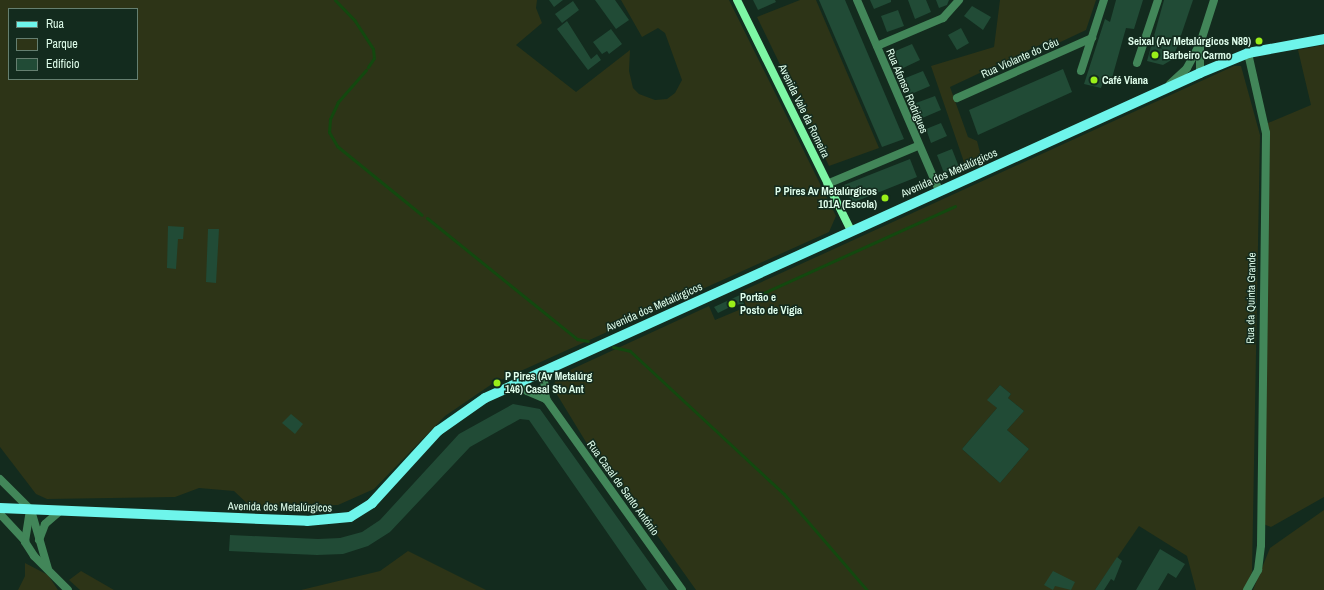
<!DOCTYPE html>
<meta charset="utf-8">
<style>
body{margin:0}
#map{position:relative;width:1324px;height:590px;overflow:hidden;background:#132b1e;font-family:"Archivo Narrow",sans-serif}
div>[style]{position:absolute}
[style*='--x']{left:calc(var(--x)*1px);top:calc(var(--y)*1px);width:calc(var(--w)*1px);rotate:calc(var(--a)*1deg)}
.green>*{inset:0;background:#2d3417}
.stream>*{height:3px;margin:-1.5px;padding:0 1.5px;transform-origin:1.5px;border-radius:1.5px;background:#13480f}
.building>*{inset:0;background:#214b36}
.street>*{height:8px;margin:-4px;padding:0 4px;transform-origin:4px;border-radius:4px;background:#428659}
.secondary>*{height:8px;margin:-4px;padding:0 4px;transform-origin:4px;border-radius:4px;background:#7df6a4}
.primary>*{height:10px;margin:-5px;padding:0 5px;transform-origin:5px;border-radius:5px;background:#6ef5eb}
.dots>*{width:11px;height:11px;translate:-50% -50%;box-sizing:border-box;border:2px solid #132b1e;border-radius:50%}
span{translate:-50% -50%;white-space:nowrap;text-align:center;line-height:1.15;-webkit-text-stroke:3px #132b1e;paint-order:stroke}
.poi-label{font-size:11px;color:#dffdeb;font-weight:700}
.right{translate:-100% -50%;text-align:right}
.left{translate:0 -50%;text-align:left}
.street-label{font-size:11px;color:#dffdeb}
.legend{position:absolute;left:8px;top:8px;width:130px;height:72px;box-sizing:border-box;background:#132b1e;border:1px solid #657f70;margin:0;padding:5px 7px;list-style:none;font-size:12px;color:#dffdeb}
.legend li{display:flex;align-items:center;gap:8px;height:20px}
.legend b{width:20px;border:1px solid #657f70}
</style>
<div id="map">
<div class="green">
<i style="clip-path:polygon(evenodd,0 0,537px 0,536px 8px,542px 23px,516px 45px,576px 92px,630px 50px,629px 71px,633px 88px,639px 94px,655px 100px,667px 99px,675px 93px,682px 80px,665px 33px,658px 28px,642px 37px,621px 0,729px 0,836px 216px,829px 232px,492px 384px,445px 416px,374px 489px,338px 505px,252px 508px,234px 491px,199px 488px,175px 497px,47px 499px,36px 494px,0 447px,0 0,9px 9px,137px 9px,137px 79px,9px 79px,9px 9px)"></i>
<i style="clip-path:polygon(800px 0,816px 0,879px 148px,829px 166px,757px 17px)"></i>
<i style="clip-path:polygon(1000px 0,1096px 0,1086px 30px,1052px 46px,1048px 41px,950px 87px,968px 137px,977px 141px,982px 160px,965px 165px,931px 66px,994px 47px)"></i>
<i style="clip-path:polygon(1324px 45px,1324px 497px,1271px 527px,1263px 524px,1268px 123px,1311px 105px,1298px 50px)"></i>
<i style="clip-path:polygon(evenodd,1234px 66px,1241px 66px,1260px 135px,1252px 572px,1244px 590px,1196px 590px,1187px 556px,1139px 526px,1095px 590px,696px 590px,593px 445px,589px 447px,553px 388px,557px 376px,709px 306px,715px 320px,746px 307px,742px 291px,1234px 66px,1000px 385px,1011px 394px,1008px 398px,1024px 411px,1007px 430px,1029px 449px,1000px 483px,962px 449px,997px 408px,988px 399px,1000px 385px)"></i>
<i style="clip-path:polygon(1324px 510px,1324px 590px,1253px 590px,1270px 548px)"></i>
<i style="clip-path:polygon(408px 551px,486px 590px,301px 590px,380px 571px)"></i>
<i style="clip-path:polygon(25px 563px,48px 575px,58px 590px,18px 590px,25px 576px)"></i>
<i style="clip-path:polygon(81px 571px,114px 590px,80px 590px,69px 580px)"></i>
</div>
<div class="stream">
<i style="--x:335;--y:0;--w:29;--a:46"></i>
<i style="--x:355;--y:21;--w:33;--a:57"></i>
<i style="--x:373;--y:49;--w:9;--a:84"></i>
<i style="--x:374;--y:58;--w:11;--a:124"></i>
<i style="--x:366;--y:70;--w:43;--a:131.2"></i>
<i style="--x:338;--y:102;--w:19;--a:115"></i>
<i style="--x:330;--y:119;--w:13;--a:94"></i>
<i style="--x:329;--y:132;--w:16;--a:60"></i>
<i style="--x:337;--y:146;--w:109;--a:39.1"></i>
<i style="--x:427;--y:218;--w:193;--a:38.9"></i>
<i style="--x:577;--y:339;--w:11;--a:10"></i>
<i style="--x:750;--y:299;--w:225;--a:-24.4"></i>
<i style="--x:613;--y:347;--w:17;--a:13"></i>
<i style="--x:630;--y:351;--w:210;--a:42.9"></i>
<i style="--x:784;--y:494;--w:127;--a:49.2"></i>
</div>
<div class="building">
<i style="clip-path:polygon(549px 0,563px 0,554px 7px)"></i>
<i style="clip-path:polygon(595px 0,615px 0,629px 20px,616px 29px)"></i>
<i style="clip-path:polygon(753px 0,775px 0,776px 2px,758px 10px)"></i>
<i style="clip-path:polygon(819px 0,845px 0,904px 139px,882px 147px)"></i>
<i style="clip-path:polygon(870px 0,891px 0,891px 2px,874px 9px)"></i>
<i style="clip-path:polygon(908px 0,926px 0,931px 12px,915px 19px)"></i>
<i style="clip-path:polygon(936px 0,949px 0,947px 5px,939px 8px)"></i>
<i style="clip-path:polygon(1116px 0,1143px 0,1134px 29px,1126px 28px,1112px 78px,1105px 76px,1101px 88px,1084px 84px,1105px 19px,1110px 22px)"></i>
<i style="clip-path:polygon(1164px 0,1193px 0,1173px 59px,1163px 65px,1147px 61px)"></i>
<i style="clip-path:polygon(573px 1px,579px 10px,562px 23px,555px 14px)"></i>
<i style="clip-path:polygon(972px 6px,991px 17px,983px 30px,964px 16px)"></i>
<i style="clip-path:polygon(898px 10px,904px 26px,887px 32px,881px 16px)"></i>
<i style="clip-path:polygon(567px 21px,591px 59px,597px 54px,601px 60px,588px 70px,557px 29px)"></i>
<i style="clip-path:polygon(961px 28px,969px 43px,957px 50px,948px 35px)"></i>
<i style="clip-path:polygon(611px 29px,622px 44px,609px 54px,607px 51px,602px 54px,593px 42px)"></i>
<i style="clip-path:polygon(912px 44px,920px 60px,901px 69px,893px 52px)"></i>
<i style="clip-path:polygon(1063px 69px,1072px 92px,978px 135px,969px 110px)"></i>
<i style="clip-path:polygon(923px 71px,930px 86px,909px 95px,903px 79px)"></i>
<i style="clip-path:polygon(935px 96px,941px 110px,920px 119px,916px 103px)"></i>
<i style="clip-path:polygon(941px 123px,947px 136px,931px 143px,926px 129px)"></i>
<i style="clip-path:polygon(952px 149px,959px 167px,944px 173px,937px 155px)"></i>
<i style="clip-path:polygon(910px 159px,917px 177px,852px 203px,844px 185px)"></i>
<i style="clip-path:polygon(168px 226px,184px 227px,183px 239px,178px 239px,176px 269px,167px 268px)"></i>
<i style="clip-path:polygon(208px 229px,219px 229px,216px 283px,206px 282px)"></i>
<i style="clip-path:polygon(740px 295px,744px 304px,734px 305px,718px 313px,714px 307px)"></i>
<i style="clip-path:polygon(1000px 385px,1011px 394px,1008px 398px,1024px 411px,1007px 430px,1029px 449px,1000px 483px,962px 449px,997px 408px,987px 400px)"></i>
<i style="clip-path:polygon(513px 404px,540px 409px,669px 590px,647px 590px,529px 420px,520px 419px,470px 447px,390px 532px,368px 546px,343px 554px,317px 555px,229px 551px,230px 535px,318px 539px,340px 538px,362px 532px,380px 520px,459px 434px)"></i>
<i style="clip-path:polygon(291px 414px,303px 424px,295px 434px,282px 423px)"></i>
<i style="clip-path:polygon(1160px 549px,1185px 564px,1176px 578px,1168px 573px,1158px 590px,1136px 590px)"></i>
<i style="clip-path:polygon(1117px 557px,1122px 561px,1114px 581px,1111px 579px,1104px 590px,1095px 590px)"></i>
<i style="clip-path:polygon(1053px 571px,1075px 582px,1071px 590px,1055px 586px,1053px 590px,1044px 585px)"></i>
</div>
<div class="street">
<i style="--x:857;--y:0;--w:207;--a:66.7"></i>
<i style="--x:877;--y:46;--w:72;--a:-23"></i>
<i style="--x:943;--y:18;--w:24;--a:-48"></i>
<i style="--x:1137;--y:63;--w:66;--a:-71.6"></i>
<i style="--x:1081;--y:71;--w:75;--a:-72.1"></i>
<i style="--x:1200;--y:73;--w:27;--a:-90"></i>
<i style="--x:1170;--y:84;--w:23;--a:-43"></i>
<i style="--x:1187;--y:68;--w:27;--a:-62"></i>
<i style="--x:1200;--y:44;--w:46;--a:-72.3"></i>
<i style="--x:957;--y:98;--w:148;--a:-24"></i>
<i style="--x:827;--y:184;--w:99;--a:-22.7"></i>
<i style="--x:520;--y:382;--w:11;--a:52"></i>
<i style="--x:527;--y:391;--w:21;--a:23"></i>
<i style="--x:546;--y:399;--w:28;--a:-96"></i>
<i style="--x:546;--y:399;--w:234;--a:54.5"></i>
<i style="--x:0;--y:479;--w:44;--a:45"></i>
<i style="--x:31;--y:510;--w:61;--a:73.9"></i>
<i style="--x:30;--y:510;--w:32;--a:99"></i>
<i style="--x:25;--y:542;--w:17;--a:57"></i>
<i style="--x:34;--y:556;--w:48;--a:45"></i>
<i style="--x:0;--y:514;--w:37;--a:47"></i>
<i style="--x:39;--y:540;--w:17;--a:-69"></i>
<i style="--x:45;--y:524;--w:20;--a:-41"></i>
<i style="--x:1247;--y:590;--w:23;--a:-61"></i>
<i style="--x:1258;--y:570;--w:25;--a:-83"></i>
<i style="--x:1261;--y:545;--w:412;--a:-89.3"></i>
<i style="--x:1266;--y:133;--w:82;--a:-102.7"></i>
</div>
<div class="secondary">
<i style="--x:737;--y:0;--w:258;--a:63.7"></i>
</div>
<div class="primary">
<i style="--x:0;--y:508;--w:307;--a:2.4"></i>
<i style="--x:307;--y:521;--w:43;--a:-5.3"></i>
<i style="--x:350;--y:517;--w:26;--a:-32"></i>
<i style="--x:372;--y:503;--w:98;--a:-47.5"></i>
<i style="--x:438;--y:431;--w:57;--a:-35.1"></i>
<i style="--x:485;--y:398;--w:785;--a:-24.44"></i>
<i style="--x:1200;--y:73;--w:52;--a:-22.6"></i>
<i style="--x:1248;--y:53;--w:77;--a:-10.4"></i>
</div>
<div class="dots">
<i style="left:1259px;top:41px;background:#9aef19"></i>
<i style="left:1155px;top:55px;background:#9aef19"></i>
<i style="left:1094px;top:80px;background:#9aef19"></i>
<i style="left:885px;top:198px;background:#9aef19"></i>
<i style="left:732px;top:304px;background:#9aef19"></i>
<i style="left:497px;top:383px;background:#9aef19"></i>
</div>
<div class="poi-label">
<span class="right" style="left:1251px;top:41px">Seixal (Av Metalúrgicos N89)</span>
<span class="left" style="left:1163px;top:55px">Barbeiro Carmo</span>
<span class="left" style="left:1102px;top:80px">Café Viana</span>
<span class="right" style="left:877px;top:198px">P Pires Av Metalúrgicos<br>101A (Escola)</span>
<span class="left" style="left:740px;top:304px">Portão e<br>Posto de Vigia</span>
<span class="left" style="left:505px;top:383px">P Pires (Av Metalúrg<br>146) Casal Sto Ant</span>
</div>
<div class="street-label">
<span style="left:1020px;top:58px;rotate:-24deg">Rua Violante do Céu</span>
<span style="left:907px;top:91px;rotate:67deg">Rua Afonso Rodrigues</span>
<span style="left:804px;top:111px;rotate:64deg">Avenida Vale da Romeira</span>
<span style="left:949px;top:173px;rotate:-24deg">Avenida dos Metalúrgicos</span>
<span style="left:1251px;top:298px;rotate:-89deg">Rua da Quinta Grande</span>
<span style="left:654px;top:307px;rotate:-24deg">Avenida dos Metalúrgicos</span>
<span style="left:623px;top:488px;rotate:54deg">Rua Casal de Santo António</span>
<span style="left:280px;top:507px;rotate:1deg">Avenida dos Metalúrgicos</span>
</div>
<ul class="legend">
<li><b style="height:5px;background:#6ef5eb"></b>Rua</li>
<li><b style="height:11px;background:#2d3417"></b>Parque</li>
<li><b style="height:11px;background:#214b36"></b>Edifício</li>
</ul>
</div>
